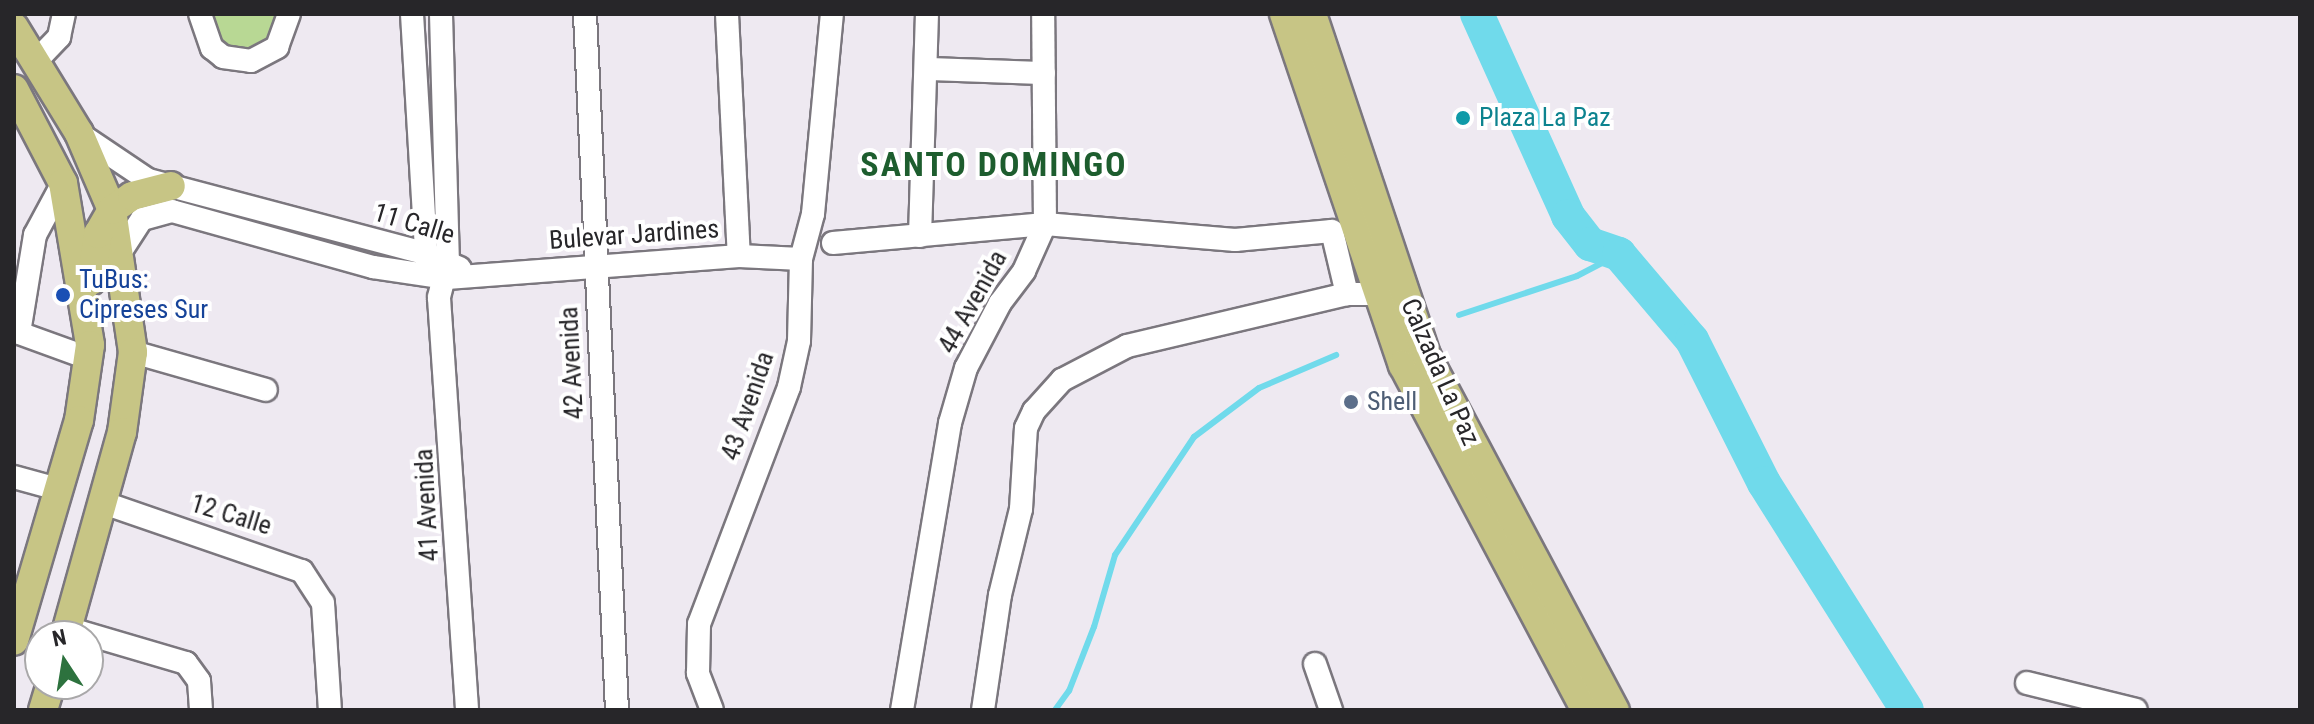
<!DOCTYPE html>
<style>
body{margin:0}
#map{position:relative;width:2314px;height:724px;overflow:hidden;background:#eee9f1;font-family:"Roboto Condensed",sans-serif}
div>[style]{position:absolute}
[style*='--x']{left:calc(var(--x)*1px);top:calc(var(--y)*1px);width:calc(var(--w)*1px);rotate:calc(var(--a)*1deg)}
.green>*{inset:0;background:#b8d894}
.stream>*{height:6px;margin:-3px;padding:0 3px;transform-origin:3px;border-radius:3px;background:#70daeb}
.river>*{height:34px;margin:-17px;padding:0 17px;transform-origin:17px;border-radius:17px;background:#70daeb}
.roads{filter:drop-shadow(2px 0 #7b777e) drop-shadow(-2px 0 #7b777e) drop-shadow(0 2px #7b777e) drop-shadow(0 -2px #7b777e)}
.minor>*{height:22px;margin:-11px;padding:0 11px;transform-origin:11px;border-radius:11px;background:#fff}
.major>*{height:28px;margin:-14px;padding:0 14px;transform-origin:14px;border-radius:14px;background:#c7c585}
.dots>*{width:22px;height:22px;translate:-50% -50%;box-sizing:border-box;border:4px solid #fff;border-radius:50%}
span{translate:-50% -50%;white-space:nowrap;text-align:center;line-height:1.15;-webkit-text-stroke:8px #fff;paint-order:stroke}
.culture-label{font-size:26px;color:#0d838f}
.left{translate:0 -50%;text-align:left}
.street-label{font-size:26px;color:#272629}
.transit-label{font-size:26px;color:#164399}
.service-label{font-size:26px;color:#4e5e75}
.district-label{font-size:34px;color:#1d5d2e;font-weight:700;letter-spacing:2px}
.frame{position:absolute;inset:0;border:16px solid #272629;pointer-events:none}
.north{position:absolute;left:24px;top:620px;width:80px;height:80px;box-sizing:border-box;background:#fff;border:2px solid #a9a8a9;border-radius:50%;rotate:348deg;font-size:22px;font-weight:700;line-height:32px;text-align:center;color:#272629}
.north::after{content:'';display:block;margin:auto;width:28px;height:36px;background:#2d723e;clip-path:polygon(50% 0,100% 100%,50% 72%,0 100%)}
</style>
<div id="map">
<div class="green">
<i style="clip-path:polygon(207px 14px,281px 14px,268px 41px,247px 51px,224px 47px)"></i>
</div>
<div class="stream">
<i style="--x:1459;--y:315;--w:124;--a:-18.3"></i>
<i style="--x:1577;--y:276;--w:47;--a:-27.6"></i>
<i style="--x:1055;--y:710;--w:24;--a:-54"></i>
<i style="--x:1069;--y:691;--w:69;--a:-68.7"></i>
<i style="--x:1094;--y:627;--w:75;--a:-73.7"></i>
<i style="--x:1115;--y:555;--w:142;--a:-56.2"></i>
<i style="--x:1194;--y:437;--w:81;--a:-37"></i>
<i style="--x:1259;--y:388;--w:84;--a:-23.2"></i>
</div>
<div class="river">
<i style="--x:1477;--y:14;--w:222;--a:65.7"></i>
<i style="--x:1568;--y:216;--w:36;--a:52"></i>
<i style="--x:1590;--y:244;--w:31;--a:19"></i>
<i style="--x:1619;--y:254;--w:113;--a:49.7"></i>
<i style="--x:1692;--y:340;--w:160;--a:63.3"></i>
<i style="--x:1764;--y:483;--w:268;--a:57.8"></i>
</div>
<div class="roads">
<div class="minor">
<i style="--x:200;--y:14;--w:36;--a:71"></i>
<i style="--x:212;--y:48;--w:14;--a:39"></i>
<i style="--x:223;--y:57;--w:28;--a:8"></i>
<i style="--x:251;--y:61;--w:30;--a:-28"></i>
<i style="--x:277;--y:47;--w:35;--a:-70"></i>
<i style="--x:412;--y:14;--w:250;--a:86.6"></i>
<i style="--x:441;--y:14;--w:247;--a:88.4"></i>
<i style="--x:448;--y:261;--w:38;--a:104"></i>
<i style="--x:439;--y:298;--w:413;--a:86.1"></i>
<i style="--x:585;--y:14;--w:697;--a:87.37"></i>
<i style="--x:727;--y:14;--w:242;--a:87.2"></i>
<i style="--x:37;--y:60;--w:32;--a:-46"></i>
<i style="--x:59;--y:37;--w:24;--a:-78"></i>
<i style="--x:927;--y:69;--w:117;--a:2"></i>
<i style="--x:81;--y:135;--w:81;--a:33.9"></i>
<i style="--x:148;--y:180;--w:285;--a:14.8"></i>
<i style="--x:424;--y:253;--w:39;--a:23"></i>
<i style="--x:63;--y:183;--w:59;--a:118.3"></i>
<i style="--x:35;--y:235;--w:99;--a:99.3"></i>
<i style="--x:19;--y:333;--w:73;--a:19.9"></i>
<i style="--x:920;--y:236;--w:222;--a:-88.2"></i>
<i style="--x:833;--y:243;--w:213;--a:-5.1"></i>
<i style="--x:1045;--y:224;--w:191;--a:4.8"></i>
<i style="--x:1235;--y:240;--w:97;--a:-5.3"></i>
<i style="--x:1332;--y:231;--w:65;--a:76.6"></i>
<i style="--x:121;--y:251;--w:38;--a:-57"></i>
<i style="--x:142;--y:219;--w:31;--a:-15"></i>
<i style="--x:172;--y:211;--w:209;--a:15.6"></i>
<i style="--x:373;--y:267;--w:75;--a:8.5"></i>
<i style="--x:447;--y:278;--w:293;--a:-4.3"></i>
<i style="--x:739;--y:256;--w:62;--a:2.8"></i>
<i style="--x:133;--y:352;--w:138;--a:15.9"></i>
<i style="--x:14;--y:477;--w:46;--a:15.3"></i>
<i style="--x:104;--y:503;--w:209;--a:19"></i>
<i style="--x:302;--y:571;--w:38;--a:57"></i>
<i style="--x:323;--y:603;--w:107;--a:86.3"></i>
<i style="--x:67;--y:628;--w:124;--a:16.4"></i>
<i style="--x:186;--y:663;--w:22;--a:54"></i>
<i style="--x:199;--y:681;--w:29;--a:86"></i>
<i style="--x:1315;--y:664;--w:49;--a:70.8"></i>
<i style="--x:2027;--y:683;--w:112;--a:13.9"></i>
<i style="--x:712;--y:710;--w:40;--a:-111"></i>
<i style="--x:698;--y:673;--w:49;--a:-88.8"></i>
<i style="--x:699;--y:624;--w:254;--a:-69.2"></i>
<i style="--x:789;--y:387;--w:47;--a:-77.7"></i>
<i style="--x:799;--y:341;--w:82;--a:-88.6"></i>
<i style="--x:801;--y:259;--w:47;--a:-75.1"></i>
<i style="--x:813;--y:214;--w:201;--a:-84.6"></i>
<i style="--x:902;--y:710;--w:291;--a:-80.5"></i>
<i style="--x:950;--y:423;--w:57;--a:-73.8"></i>
<i style="--x:966;--y:368;--w:73;--a:-62.4"></i>
<i style="--x:1000;--y:303;--w:40;--a:-53"></i>
<i style="--x:1024;--y:271;--w:51;--a:-65.9"></i>
<i style="--x:1045;--y:224;--w:210;--a:-90.5"></i>
<i style="--x:983;--y:710;--w:116;--a:-81.6"></i>
<i style="--x:1000;--y:595;--w:89;--a:-76.3"></i>
<i style="--x:1021;--y:509;--w:81;--a:-86.5"></i>
<i style="--x:1026;--y:428;--w:19;--a:-65"></i>
<i style="--x:1034;--y:411;--w:42;--a:-47.9"></i>
<i style="--x:1062;--y:380;--w:73;--a:-27.6"></i>
<i style="--x:1127;--y:346;--w:226;--a:-13.3"></i>
<i style="--x:1347;--y:294;--w:30;--a:0"></i>
</div>
<div class="major">
<i style="--x:1284;--y:14;--w:371;--a:71.3"></i>
<i style="--x:1403;--y:365;--w:391;--a:62.1"></i>
<i style="--x:1312;--y:14;--w:362;--a:71.5"></i>
<i style="--x:1427;--y:357;--w:400;--a:62"></i>
<i style="--x:14;--y:27;--w:124;--a:58.5"></i>
<i style="--x:79;--y:133;--w:84;--a:66.8"></i>
<i style="--x:112;--y:210;--w:144;--a:81.6"></i>
<i style="--x:133;--y:352;--w:81;--a:97.8"></i>
<i style="--x:122;--y:432;--w:212;--a:105.6"></i>
<i style="--x:14;--y:89;--w:106;--a:62.5"></i>
<i style="--x:63;--y:183;--w:164;--a:80.5"></i>
<i style="--x:90;--y:345;--w:76;--a:98.3"></i>
<i style="--x:79;--y:420;--w:230;--a:106.4"></i>
<i style="--x:91;--y:281;--w:48;--a:-81.5"></i>
<i style="--x:98;--y:234;--w:28;--a:-60"></i>
<i style="--x:112;--y:210;--w:24;--a:-35"></i>
<i style="--x:132;--y:196;--w:40;--a:-14.4"></i>
<i style="--x:43;--y:710;--w:27;--a:-73"></i>
</div>
</div>
<div class="dots">
<i style="left:1463px;top:118px;background:#0f9aa8"></i>
<i style="left:63px;top:295px;background:#1a4fb4"></i>
<i style="left:1351px;top:402px;background:#5c6f8a"></i>
</div>
<div class="culture-label">
<span class="left" style="left:1479px;top:118px">Plaza La Paz</span>
</div>
<div class="street-label">
<span style="left:414px;top:224px;rotate:17deg">11 Calle</span>
<span style="left:634px;top:235px;rotate:-4deg">Bulevar Jardines</span>
<span style="left:973px;top:302px;rotate:-61deg">44 Avenida</span>
<span style="left:572px;top:363px;rotate:-93deg">42 Avenida</span>
<span style="left:1440px;top:372px;rotate:66deg">Calzada La Paz</span>
<span style="left:748px;top:406px;rotate:-71deg">43 Avenida</span>
<span style="left:427px;top:505px;rotate:-93deg">41 Avenida</span>
<span style="left:231px;top:515px;rotate:17deg">12 Calle</span>
</div>
<div class="transit-label">
<span class="left" style="left:79px;top:295px">TuBus:<br>Cipreses Sur</span>
</div>
<div class="service-label">
<span class="left" style="left:1367px;top:402px">Shell</span>
</div>
<div class="district-label">
<span style="left:994px;top:165px">SANTO DOMINGO</span>
</div>
<div class="frame"></div>
<div class="north">N</div>
</div>
